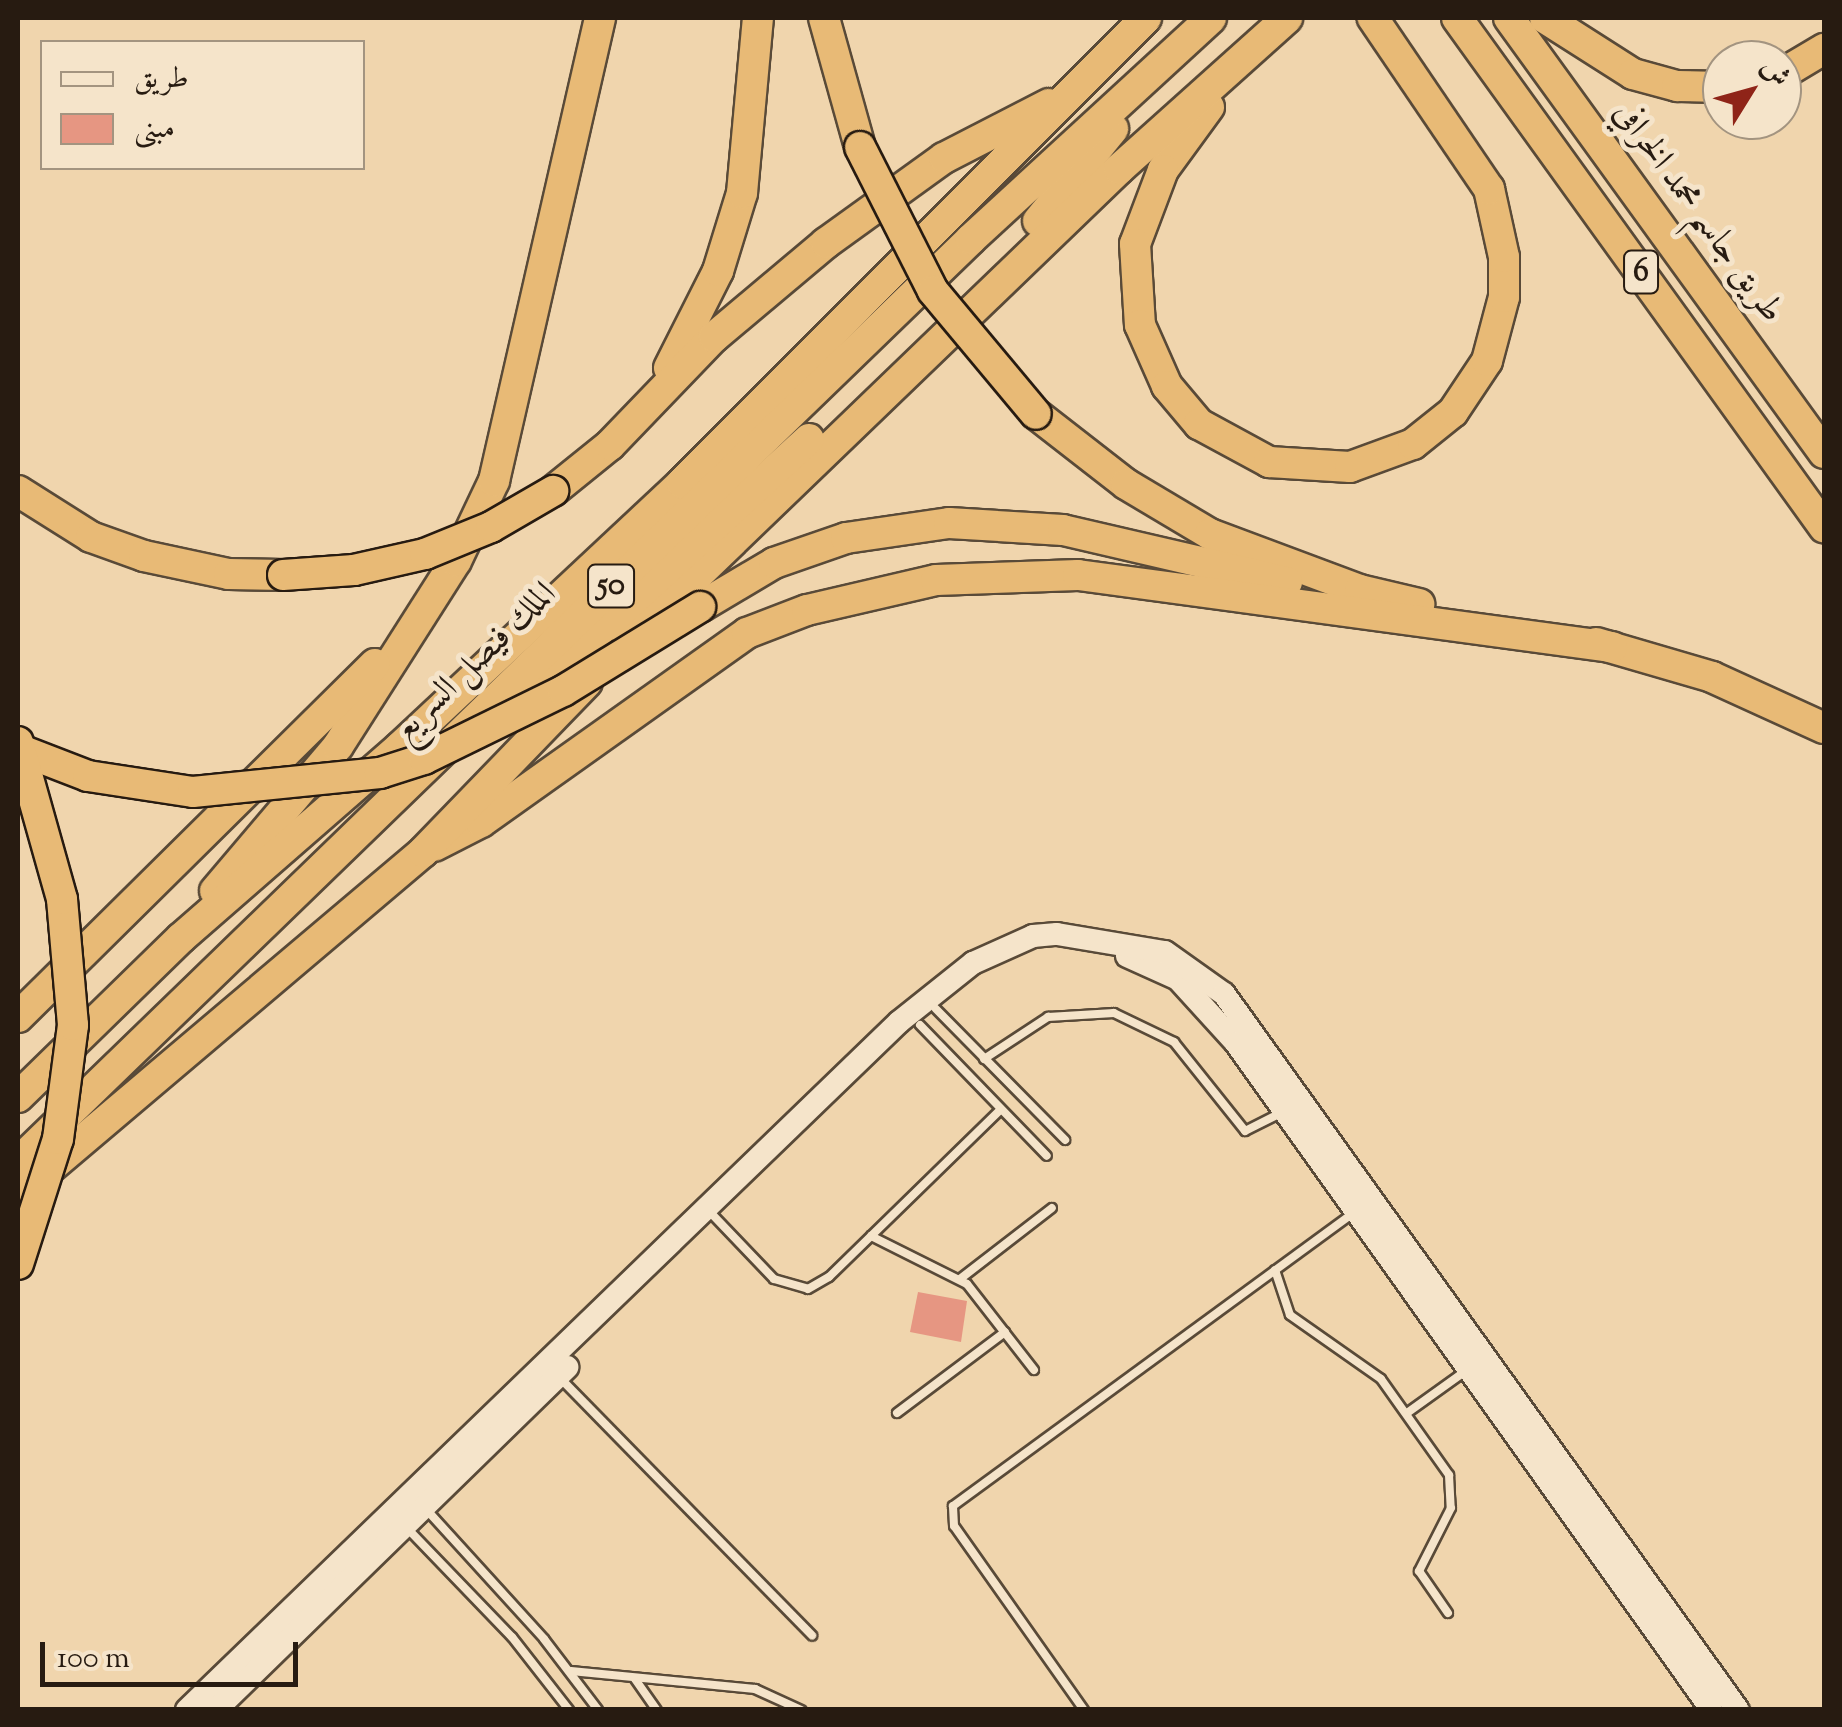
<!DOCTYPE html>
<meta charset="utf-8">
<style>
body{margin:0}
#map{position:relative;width:1842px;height:1727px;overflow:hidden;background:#f0d5ad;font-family:"Sorts Mill Goudy",Amiri,serif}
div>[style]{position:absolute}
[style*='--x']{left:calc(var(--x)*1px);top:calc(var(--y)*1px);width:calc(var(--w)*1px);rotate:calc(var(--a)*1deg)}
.building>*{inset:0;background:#e69682}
.roads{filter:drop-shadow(2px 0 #594a38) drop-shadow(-2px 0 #594a38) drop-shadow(0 2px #594a38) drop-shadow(0 -2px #594a38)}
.lane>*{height:8px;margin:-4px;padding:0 4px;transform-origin:4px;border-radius:4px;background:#f5e4ca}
.secondary>*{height:22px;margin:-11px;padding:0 11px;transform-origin:11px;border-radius:11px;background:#f5e4ca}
.highway>*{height:30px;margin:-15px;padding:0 15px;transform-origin:15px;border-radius:15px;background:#e8ba76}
.bridges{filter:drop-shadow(2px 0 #271b11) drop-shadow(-2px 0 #271b11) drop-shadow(0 2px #271b11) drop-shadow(0 -2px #271b11)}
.highway-bridge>*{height:30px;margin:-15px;padding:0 15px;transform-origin:15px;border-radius:15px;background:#e8ba76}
span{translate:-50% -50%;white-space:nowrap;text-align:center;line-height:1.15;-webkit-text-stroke:10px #f5e4ca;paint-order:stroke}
.shield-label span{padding:2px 8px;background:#f5e4ca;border:2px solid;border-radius:8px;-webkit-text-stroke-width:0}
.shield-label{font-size:32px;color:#271b11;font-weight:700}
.street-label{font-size:35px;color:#271b11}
.frame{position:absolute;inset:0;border:20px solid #271b11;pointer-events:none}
.legend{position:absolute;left:40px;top:40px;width:325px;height:130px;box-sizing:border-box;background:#f5e4ca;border:2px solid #a39480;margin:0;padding:12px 18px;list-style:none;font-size:30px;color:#271b11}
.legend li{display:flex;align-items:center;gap:20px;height:50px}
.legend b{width:50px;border:2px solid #a39480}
.north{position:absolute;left:1702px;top:40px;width:100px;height:100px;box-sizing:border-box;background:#f5e4ca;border:2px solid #a39480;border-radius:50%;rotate:53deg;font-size:28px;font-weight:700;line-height:40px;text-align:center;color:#271b11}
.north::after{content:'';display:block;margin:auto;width:35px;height:45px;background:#8f2418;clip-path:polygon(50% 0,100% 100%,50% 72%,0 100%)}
.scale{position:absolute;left:40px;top:1642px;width:258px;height:45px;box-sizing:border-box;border:5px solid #271b11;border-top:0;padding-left:12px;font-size:30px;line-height:35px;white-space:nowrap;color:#271b11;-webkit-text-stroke:8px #f5e4ca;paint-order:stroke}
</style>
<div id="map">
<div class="building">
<i style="clip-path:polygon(918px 1292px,967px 1301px,961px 1342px,910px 1332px)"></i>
</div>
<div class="roads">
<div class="lane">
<i style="--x:936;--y:1009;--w:184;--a:45.4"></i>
<i style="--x:920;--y:1025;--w:182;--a:45.9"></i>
<i style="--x:984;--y:1059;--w:77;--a:-33.3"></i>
<i style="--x:1048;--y:1017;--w:66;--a:-3.5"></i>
<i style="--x:1114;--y:1013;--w:67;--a:25.8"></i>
<i style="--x:1174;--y:1042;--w:114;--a:51.4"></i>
<i style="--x:1245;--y:1131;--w:42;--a:-26.6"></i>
<i style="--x:709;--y:1211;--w:94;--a:46.3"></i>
<i style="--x:774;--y:1279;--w:35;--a:16"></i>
<i style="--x:808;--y:1289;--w:24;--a:-30"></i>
<i style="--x:829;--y:1277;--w:240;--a:-44.3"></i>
<i style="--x:871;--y:1236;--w:107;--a:26.6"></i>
<i style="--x:967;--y:1284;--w:109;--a:52.1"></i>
<i style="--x:1275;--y:1270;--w:47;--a:71.6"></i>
<i style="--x:1290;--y:1315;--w:111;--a:35.1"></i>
<i style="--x:1381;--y:1379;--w:118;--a:54.7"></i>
<i style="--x:1449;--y:1475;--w:33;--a:87"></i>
<i style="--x:1451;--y:1508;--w:71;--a:116.9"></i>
<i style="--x:1419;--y:1571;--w:51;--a:55.4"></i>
<i style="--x:960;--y:1279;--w:116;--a:-37.7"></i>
<i style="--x:561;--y:1379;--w:359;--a:45.6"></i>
<i style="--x:897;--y:1413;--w:135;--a:-36.9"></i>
<i style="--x:1407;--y:1413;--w:70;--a:-35.7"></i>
<i style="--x:425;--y:1508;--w:177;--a:47.7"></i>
<i style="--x:544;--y:1639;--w:89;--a:52.7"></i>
<i style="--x:406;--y:1527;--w:153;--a:46.1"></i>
<i style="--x:512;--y:1637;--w:93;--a:52"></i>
<i style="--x:571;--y:1671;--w:185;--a:5.6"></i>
<i style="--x:755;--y:1689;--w:51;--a:24.5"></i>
<i style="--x:635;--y:1679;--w:38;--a:55"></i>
<i style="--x:1084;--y:1710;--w:225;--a:-125.2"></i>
<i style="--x:954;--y:1526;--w:20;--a:-93"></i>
<i style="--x:953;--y:1506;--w:494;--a:-36.2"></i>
</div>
<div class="secondary">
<i style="--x:1127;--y:956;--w:56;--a:24.3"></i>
<i style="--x:1178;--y:979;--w:86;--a:47.8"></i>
<i style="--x:1236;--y:1043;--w:819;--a:54.49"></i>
<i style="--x:187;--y:1710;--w:990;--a:-44.02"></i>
<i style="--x:899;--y:1022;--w:95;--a:-38.6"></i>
<i style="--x:973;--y:963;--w:66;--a:-24.2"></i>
<i style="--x:1033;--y:936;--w:24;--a:-5"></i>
<i style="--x:1057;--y:934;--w:109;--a:9.5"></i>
<i style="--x:1165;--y:952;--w:72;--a:35.4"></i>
<i style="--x:1224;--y:994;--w:881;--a:54.33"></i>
<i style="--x:216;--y:1710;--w:491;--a:-44.3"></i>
</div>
<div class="highway">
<i style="--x:824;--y:18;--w:134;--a:74.4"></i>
<i style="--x:1457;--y:18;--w:628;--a:54.21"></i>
<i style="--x:1509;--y:18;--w:537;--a:54.09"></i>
<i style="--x:1545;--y:18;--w:104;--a:32.5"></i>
<i style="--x:1633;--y:74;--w:46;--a:15.3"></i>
<i style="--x:1677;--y:86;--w:45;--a:1.3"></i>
<i style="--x:1782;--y:74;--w:49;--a:-30.8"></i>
<i style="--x:1209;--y:107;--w:78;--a:126.1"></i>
<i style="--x:1163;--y:170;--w:79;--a:110.7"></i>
<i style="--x:1135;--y:244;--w:81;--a:86.5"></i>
<i style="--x:1140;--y:325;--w:67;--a:66.1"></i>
<i style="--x:1167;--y:386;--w:50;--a:49.9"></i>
<i style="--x:1199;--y:424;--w:80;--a:28.5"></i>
<i style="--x:1269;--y:462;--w:81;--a:3.5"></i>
<i style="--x:1350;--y:467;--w:67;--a:-20.1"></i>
<i style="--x:1413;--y:444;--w:51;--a:-38.7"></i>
<i style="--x:1453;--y:412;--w:61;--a:-56.3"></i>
<i style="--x:1487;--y:361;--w:66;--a:-75.1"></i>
<i style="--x:1504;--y:297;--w:40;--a:-90"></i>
<i style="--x:1504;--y:257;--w:70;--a:-102.4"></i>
<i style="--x:1489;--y:189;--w:207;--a:-124.2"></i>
<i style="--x:1038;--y:221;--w:119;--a:-50.8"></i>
<i style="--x:669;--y:368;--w:109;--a:-63.2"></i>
<i style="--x:718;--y:271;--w:82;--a:-72.9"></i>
<i style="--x:742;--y:193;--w:176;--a:-84.8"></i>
<i style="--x:1036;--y:414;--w:114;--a:37.9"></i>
<i style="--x:1126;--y:484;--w:98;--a:30.8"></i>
<i style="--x:1210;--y:534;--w:160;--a:20.5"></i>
<i style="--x:1360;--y:590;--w:61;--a:13.3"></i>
<i style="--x:18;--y:491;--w:86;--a:32.2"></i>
<i style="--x:91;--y:537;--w:56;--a:19.7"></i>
<i style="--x:144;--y:556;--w:87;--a:12"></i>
<i style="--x:229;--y:574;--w:54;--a:1.1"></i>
<i style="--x:553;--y:491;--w:73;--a:-38.9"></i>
<i style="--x:610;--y:445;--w:150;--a:-46.1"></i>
<i style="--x:714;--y:337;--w:146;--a:-40"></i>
<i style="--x:826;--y:243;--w:145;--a:-35.8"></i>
<i style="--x:944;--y:158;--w:118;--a:-27.2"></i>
<i style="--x:700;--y:607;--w:86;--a:-30.7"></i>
<i style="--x:774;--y:563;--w:76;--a:-19.1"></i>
<i style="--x:846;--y:538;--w:104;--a:-8.3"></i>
<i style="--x:949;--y:523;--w:114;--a:3.5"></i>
<i style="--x:1063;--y:530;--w:230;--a:13.1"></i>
<i style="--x:627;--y:643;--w:683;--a:-43.93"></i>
<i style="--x:1119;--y:169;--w:226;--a:-41.9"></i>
<i style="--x:1596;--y:643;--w:121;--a:16.3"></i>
<i style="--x:1712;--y:677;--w:123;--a:24.5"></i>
<i style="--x:511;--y:712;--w:404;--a:-42.5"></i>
<i style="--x:434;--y:846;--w:53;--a:-27.1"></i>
<i style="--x:481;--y:822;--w:326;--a:-35.4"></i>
<i style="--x:747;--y:633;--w:64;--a:-21"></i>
<i style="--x:807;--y:610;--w:132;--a:-13.1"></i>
<i style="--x:936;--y:580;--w:142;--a:-2"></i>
<i style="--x:1078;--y:575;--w:539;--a:7.68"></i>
<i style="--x:215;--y:891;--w:190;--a:-49.7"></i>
<i style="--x:338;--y:746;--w:219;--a:-57.5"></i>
<i style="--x:456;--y:561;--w:89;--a:-64.6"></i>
<i style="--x:494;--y:481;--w:475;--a:-77.1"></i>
<i style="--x:18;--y:1017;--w:502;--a:-44.68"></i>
<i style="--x:18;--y:1097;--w:228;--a:-44.3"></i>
<i style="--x:181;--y:938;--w:291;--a:-41.1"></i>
<i style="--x:400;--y:747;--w:386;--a:-43.1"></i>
<i style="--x:682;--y:483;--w:657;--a:-45.06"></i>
<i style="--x:18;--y:1162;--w:1327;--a:-44.08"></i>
<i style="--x:971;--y:239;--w:326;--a:-42.6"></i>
<i style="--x:18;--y:1195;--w:531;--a:-40.26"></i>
<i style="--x:423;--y:852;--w:236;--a:-46"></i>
</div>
</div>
<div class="bridges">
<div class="highway-bridge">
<i style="--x:860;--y:147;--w:161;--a:63.1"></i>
<i style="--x:933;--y:291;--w:160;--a:50.1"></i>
<i style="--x:283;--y:575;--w:71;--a:-4"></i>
<i style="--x:354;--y:570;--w:73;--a:-12.7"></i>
<i style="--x:425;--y:554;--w:71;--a:-22.2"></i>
<i style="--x:491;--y:527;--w:72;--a:-30.1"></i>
<i style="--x:18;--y:749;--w:75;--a:21.1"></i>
<i style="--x:88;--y:776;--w:106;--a:8.7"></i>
<i style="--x:193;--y:792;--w:188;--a:-5.8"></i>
<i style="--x:380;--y:773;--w:46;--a:-17.7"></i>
<i style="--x:424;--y:759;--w:155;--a:-26.1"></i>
<i style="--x:563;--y:691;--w:161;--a:-31.5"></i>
<i style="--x:18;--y:1264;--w:131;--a:-72.3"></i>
<i style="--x:58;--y:1139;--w:115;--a:-82.5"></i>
<i style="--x:73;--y:1025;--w:126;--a:-95"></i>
<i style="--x:62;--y:899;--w:163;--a:-105.7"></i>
</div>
</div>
<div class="shield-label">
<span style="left:1641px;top:272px">6</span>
<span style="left:611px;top:586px">50</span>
</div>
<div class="street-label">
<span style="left:1697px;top:213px;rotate:54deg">طريق جاسم محمد الخرافي</span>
<span style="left:476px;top:663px;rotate:-44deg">الملك فيصل السريع</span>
</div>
<div class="frame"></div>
<ul class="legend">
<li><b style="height:12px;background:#f5e4ca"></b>طريق</li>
<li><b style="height:28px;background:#e69682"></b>مبنى</li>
</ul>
<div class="north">ش</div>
<div class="scale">100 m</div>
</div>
